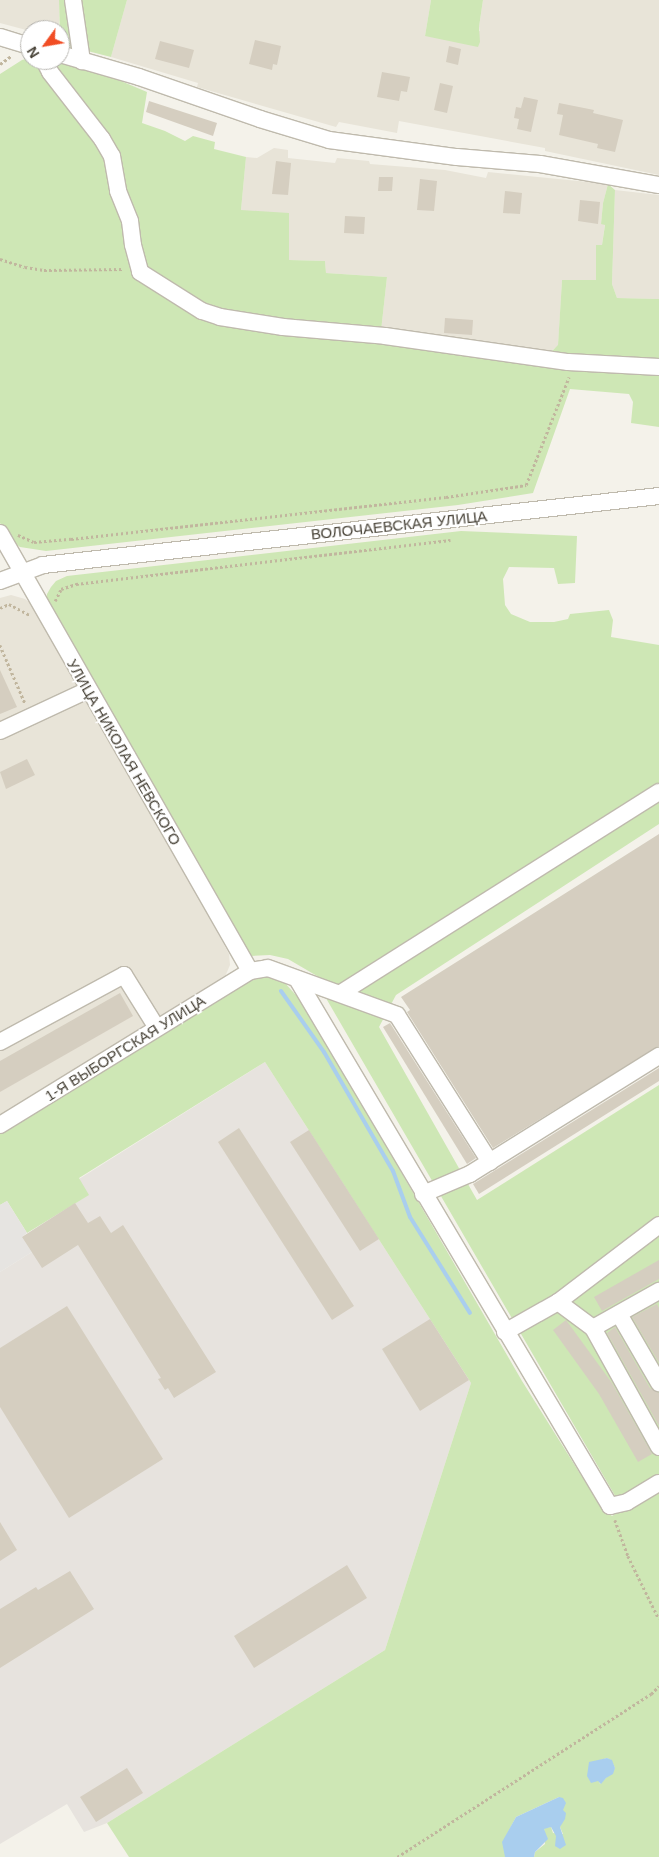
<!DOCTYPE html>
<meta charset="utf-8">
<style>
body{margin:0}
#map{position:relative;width:659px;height:1857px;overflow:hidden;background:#f4f2ea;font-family:Helvetica,sans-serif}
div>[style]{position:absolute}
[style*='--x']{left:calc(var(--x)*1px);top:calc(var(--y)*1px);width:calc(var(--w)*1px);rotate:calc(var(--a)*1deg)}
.residential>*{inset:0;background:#e8e4d8}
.industrial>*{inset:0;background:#e7e3de}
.green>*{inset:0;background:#cee7b5}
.parking>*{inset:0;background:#e6e4e1}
.water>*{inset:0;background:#a9ceee}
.stream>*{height:4px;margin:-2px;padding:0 2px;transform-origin:2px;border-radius:2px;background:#a9ceee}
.building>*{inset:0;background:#d5cec0}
.path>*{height:2.5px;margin-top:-1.25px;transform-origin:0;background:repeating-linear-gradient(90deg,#c1b69e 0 2.5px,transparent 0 5px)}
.roads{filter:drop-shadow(1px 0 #bfbaad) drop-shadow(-1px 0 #bfbaad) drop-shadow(0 1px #bfbaad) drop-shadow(0 -1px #bfbaad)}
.minor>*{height:16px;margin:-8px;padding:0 8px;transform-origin:8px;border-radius:8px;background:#fff}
span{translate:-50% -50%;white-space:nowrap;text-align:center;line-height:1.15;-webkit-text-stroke:4px #fff;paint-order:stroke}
.street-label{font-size:15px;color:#484338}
.north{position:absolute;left:20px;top:20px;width:50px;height:50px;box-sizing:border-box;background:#fff;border:1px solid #b6b4af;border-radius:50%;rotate:238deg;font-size:14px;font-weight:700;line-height:20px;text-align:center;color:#484338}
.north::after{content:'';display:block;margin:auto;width:18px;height:22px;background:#f14d24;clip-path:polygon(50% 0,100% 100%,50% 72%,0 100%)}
</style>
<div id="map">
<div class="residential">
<i style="clip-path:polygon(0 0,59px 0,59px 30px,30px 31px,0 23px)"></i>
<i style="clip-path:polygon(127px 0,431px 0,425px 36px,480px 31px,479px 27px,483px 0,659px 0,659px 175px,545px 151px,545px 148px,399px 121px,397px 133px,339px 122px,336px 127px,197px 87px,198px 83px,111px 57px)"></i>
<i style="clip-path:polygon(274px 148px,288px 150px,288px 158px,335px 163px,337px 158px,369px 161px,370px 164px,445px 170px,486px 178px,488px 172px,608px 184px,603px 203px,601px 224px,605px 224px,602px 245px,596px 245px,596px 280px,562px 280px,558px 346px,551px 351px,381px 331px,387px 277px,326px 273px,325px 261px,289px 260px,241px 210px,246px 157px,257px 158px)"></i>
<i style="clip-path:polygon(615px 190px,659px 195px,659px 299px,617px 298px,612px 284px)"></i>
<i style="clip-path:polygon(11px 595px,25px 599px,38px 609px,221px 939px,229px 954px,230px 965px,224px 979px,0 1117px,0 598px)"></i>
</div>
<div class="industrial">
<i style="clip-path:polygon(265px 1062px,471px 1383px,385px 1650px,107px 1823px,84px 1832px,67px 1804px,0 1844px,0 1272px,32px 1252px,22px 1237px,88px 1195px,79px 1179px)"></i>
</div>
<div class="green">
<i style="clip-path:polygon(59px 0,127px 0,111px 57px,60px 44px)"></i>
<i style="clip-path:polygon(431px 0,483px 0,479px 27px,480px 42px,478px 47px,425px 36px)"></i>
<i style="clip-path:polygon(30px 58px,57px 61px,121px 81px,147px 92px,142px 123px,165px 131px,185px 141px,193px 136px,215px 142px,214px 149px,246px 157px,241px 210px,289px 213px,289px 260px,325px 261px,326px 273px,387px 277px,381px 331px,552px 351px,558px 345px,562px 280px,596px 280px,596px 245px,602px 245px,605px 225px,601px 224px,603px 203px,608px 184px,615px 190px,612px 284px,617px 298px,659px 299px,659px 427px,631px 423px,633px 402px,629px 394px,570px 389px,533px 493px,458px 505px,46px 551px,20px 547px,9px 538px,0 523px,0 74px,22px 60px)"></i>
<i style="clip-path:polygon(461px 531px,577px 536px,575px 583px,558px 584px,554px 568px,509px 567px,503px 579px,505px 605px,511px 614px,530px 622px,554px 622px,568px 619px,570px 614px,609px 610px,613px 620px,611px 637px,659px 645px,659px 784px,342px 986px,329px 983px,288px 959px,270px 955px,250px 956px,47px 604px,47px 594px,51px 587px,56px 581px,67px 576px)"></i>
<i style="clip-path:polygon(evenodd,659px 798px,659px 824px,396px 995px,379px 1027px,477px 1200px,659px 1085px,659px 1857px,534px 1857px,535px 1852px,545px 1844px,544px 1828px,551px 1827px,553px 1833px,563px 1834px,560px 1827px,563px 1810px,559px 1797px,516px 1817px,508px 1832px,505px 1857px,129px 1857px,107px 1823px,385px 1650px,471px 1383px,265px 1062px,79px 1178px,89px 1195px,27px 1233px,7px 1201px,0 1205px,0 1133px,175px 1024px,249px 981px,266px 977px,284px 982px,304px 1004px,522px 1381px,601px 1507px,612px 1516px,622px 1510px,614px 1494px,323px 993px,338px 997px,659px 798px,607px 1758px,611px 1760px,615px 1768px,600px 1784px,594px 1762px,607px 1758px)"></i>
</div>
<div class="parking">
<i style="clip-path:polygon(7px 1201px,27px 1233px,22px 1237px,32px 1252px,0 1272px,0 1205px)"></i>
</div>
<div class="water">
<i style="clip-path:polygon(607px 1758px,612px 1760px,615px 1768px,613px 1774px,606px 1778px,601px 1784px,598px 1781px,591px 1783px,587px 1776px,589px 1762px)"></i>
<i style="clip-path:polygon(559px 1797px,563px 1798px,566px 1803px,563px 1810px,566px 1813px,565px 1819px,560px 1827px,566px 1845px,560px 1849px,555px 1846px,556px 1836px,551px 1827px,544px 1829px,548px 1839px,535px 1852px,534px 1857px,505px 1857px,502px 1842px,516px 1817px)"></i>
</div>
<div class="stream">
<i style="--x:281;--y:991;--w:75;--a:54.8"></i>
<i style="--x:324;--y:1052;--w:138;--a:59.9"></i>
<i style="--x:393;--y:1171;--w:49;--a:69.7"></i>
<i style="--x:410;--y:1217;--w:113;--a:58"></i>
</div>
<div class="building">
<i style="clip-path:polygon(255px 40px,281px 46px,277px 65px,273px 64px,272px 70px,249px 64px)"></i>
<i style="clip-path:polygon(160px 41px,194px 50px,189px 68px,155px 59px)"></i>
<i style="clip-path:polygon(449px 46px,461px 49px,458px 65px,446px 62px)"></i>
<i style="clip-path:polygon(382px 72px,410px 77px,407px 92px,401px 91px,399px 101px,377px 97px)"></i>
<i style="clip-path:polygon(440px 83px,453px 86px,447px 113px,434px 110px)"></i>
<i style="clip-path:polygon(524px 97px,538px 100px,531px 132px,517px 129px,519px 119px,514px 118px,516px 107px,521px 108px)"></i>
<i style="clip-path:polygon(149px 101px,217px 123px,213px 136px,146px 112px)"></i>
<i style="clip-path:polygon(559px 103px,594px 110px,593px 113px,623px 120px,615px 152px,597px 148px,598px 144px,559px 135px,563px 115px,557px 114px)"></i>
<i style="clip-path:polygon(276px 161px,291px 163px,288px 195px,272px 194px)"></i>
<i style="clip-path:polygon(379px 177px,393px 177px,392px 191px,378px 191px)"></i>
<i style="clip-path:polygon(420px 179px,437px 181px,434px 211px,417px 210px)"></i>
<i style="clip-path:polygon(505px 191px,522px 193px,520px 214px,503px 213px)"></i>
<i style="clip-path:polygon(580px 200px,600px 202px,598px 224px,578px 221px)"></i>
<i style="clip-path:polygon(345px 216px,365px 217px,364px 234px,344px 233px)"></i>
<i style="clip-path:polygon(445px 318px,473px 320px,472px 335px,444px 333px)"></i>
<i style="clip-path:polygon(0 670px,17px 707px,0 714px)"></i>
<i style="clip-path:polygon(27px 759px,35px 775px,6px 789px,0 772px)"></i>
<i style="clip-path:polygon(659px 834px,659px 1046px,493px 1148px,407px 1012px,410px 1010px,401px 997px)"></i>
<i style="clip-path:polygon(120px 993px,133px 1016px,0 1092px,0 1061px)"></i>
<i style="clip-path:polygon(390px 1023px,476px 1158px,467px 1164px,383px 1027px)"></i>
<i style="clip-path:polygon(659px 1068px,659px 1081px,479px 1194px,473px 1184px)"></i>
<i style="clip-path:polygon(239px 1128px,354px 1306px,332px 1320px,218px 1142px)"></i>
<i style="clip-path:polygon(309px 1130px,379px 1239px,360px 1251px,290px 1142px)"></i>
<i style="clip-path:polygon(75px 1203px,88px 1223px,100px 1216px,111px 1233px,123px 1225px,216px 1372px,174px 1398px,168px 1388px,165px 1390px,158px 1379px,161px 1378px,78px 1245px,42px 1268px,22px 1237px)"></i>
<i style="clip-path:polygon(659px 1260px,659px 1279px,602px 1311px,594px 1297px)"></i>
<i style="clip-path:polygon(657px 1304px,659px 1308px,659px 1363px,632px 1317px)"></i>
<i style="clip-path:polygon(67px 1306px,163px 1459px,69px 1518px,0 1407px,0 1348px)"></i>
<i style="clip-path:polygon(430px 1319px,469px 1380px,420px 1411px,382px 1349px)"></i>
<i style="clip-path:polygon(566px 1320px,612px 1383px,652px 1454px,638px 1462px,599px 1394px,553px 1330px)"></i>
<i style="clip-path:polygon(615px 1327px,650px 1388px,659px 1393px,659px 1426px,607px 1333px)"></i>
<i style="clip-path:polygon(0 1522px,17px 1550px,0 1561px)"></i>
<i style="clip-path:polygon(347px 1565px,367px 1598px,254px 1668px,234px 1636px)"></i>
<i style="clip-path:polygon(70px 1571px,94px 1609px,0 1668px,0 1609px,36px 1587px,38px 1590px)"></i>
<i style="clip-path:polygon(127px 1768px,143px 1793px,96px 1822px,80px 1797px)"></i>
</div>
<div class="path">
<i style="--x:0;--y:64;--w:14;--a:-36"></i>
<i style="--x:0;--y:259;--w:26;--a:18"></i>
<i style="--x:25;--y:267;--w:19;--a:9"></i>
<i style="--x:44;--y:270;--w:80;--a:-0.7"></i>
<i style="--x:18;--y:535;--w:17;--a:24"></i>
<i style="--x:34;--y:542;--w:37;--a:-5"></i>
<i style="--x:71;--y:539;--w:377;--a:-6.4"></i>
<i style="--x:446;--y:497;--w:81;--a:-8.5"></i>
<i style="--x:526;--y:485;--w:116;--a:-68.3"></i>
<i style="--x:55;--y:601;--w:13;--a:-63"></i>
<i style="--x:61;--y:589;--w:16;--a:-18"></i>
<i style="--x:76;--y:584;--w:377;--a:-6.7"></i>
<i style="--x:0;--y:608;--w:10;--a:-24"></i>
<i style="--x:9;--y:604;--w:24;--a:28"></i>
<i style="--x:0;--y:645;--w:63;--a:66.7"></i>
<i style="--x:615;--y:1520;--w:38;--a:70"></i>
<i style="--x:628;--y:1556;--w:70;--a:63.8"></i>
<i style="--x:397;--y:1857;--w:302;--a:-32.7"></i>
<i style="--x:651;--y:1694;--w:11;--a:-45"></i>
</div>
<div class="roads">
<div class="minor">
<i style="--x:73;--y:0;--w:62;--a:81.6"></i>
<i style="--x:0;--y:37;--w:31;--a:17"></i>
<i style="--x:60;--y:54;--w:82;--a:16.2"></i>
<i style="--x:139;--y:77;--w:128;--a:19.1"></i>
<i style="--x:260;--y:119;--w:72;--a:16.9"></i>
<i style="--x:329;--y:140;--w:129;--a:7.6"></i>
<i style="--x:457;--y:157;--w:83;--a:4.8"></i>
<i style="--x:540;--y:164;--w:121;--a:10"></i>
<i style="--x:44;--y:60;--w:13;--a:63"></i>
<i style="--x:50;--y:72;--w:85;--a:52.2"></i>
<i style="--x:102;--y:139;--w:20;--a:60"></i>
<i style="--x:112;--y:156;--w:36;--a:80"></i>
<i style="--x:118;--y:191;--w:32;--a:68"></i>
<i style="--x:130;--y:221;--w:24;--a:83"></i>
<i style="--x:133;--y:245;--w:28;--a:75"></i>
<i style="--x:140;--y:272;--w:73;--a:32.2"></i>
<i style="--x:202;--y:311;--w:19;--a:18"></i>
<i style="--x:220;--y:317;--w:64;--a:9"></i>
<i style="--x:283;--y:327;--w:102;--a:5"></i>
<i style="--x:385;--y:336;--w:185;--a:8.1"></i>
<i style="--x:568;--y:362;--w:91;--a:3.1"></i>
<i style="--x:0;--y:533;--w:504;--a:60.28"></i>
<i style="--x:0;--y:581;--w:46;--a:-20.4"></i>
<i style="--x:43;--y:565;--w:620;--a:-6.39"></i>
<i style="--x:0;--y:731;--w:97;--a:-25"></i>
<i style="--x:297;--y:979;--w:613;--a:59.29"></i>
<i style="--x:610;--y:1506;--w:17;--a:-13"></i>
<i style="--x:627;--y:1502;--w:37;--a:-31"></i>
<i style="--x:341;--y:993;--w:376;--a:-32.3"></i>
<i style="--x:0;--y:1042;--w:141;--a:-28.4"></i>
<i style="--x:124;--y:975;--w:62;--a:58.1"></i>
<i style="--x:0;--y:1125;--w:294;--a:-31.6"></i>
<i style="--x:250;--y:971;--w:18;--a:-9"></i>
<i style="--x:268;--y:968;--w:137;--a:20"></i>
<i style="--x:397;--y:1015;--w:174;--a:57.7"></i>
<i style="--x:423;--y:1194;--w:51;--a:-23.1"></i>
<i style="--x:470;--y:1174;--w:223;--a:-32"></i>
<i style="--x:558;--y:1302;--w:44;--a:36.6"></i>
<i style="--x:593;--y:1328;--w:136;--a:61"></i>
<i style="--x:619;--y:1314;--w:80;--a:59.9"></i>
<i style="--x:593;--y:1328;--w:76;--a:-29.3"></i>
<i style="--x:505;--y:1332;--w:61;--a:-29.5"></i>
<i style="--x:558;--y:1302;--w:127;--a:-37.3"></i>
</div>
</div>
<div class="street-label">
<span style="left:399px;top:525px;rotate:-6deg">ВОЛОЧАЕВСКАЯ УЛИЦА</span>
<span style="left:124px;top:752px;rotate:60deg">УЛИЦА НИКОЛАЯ НЕВСКОГО</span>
<span style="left:125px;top:1048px;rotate:-32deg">1-Я ВЫБОРГСКАЯ УЛИЦА</span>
</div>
<div class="north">N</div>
</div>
